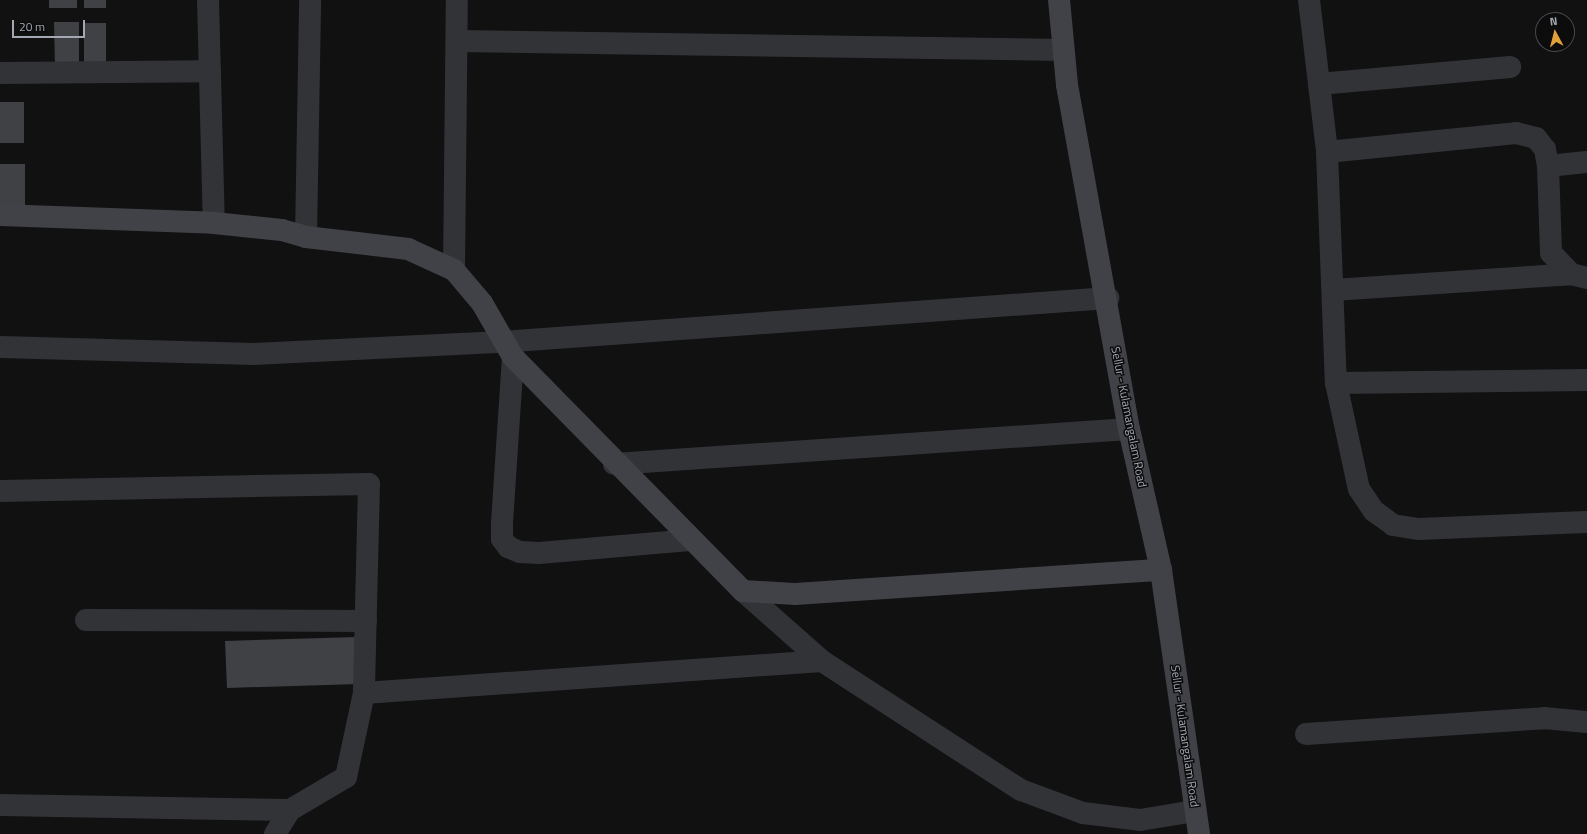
<!DOCTYPE html>
<style>
body{margin:0}
#map{position:relative;width:1587px;height:834px;overflow:hidden;background:#111112;font-family:"Titillium Web",sans-serif}
div>[style]{position:absolute}
[style*='--x']{left:calc(var(--x)*1px);top:calc(var(--y)*1px);width:calc(var(--w)*1px);rotate:calc(var(--a)*1deg)}
.building>*{inset:0;background:#404145}
.street>*{height:22px;margin:-11px;padding:0 11px;transform-origin:11px;border-radius:11px;background:#323337}
.secondary>*{height:22px;margin:-11px;padding:0 11px;transform-origin:11px;border-radius:11px;background:#404247}
span{translate:-50% -50%;white-space:nowrap;text-align:center;line-height:1.15;-webkit-text-stroke:3px #0c0c0d;paint-order:stroke}
.street-label{font-size:12px;color:#a3a8b2}
.north{position:absolute;left:1535px;top:12px;width:40px;height:40px;box-sizing:border-box;background:#0c0c0d;border:1px solid #484a4f;border-radius:50%;rotate:353deg;font-size:11px;font-weight:700;line-height:16px;text-align:center;color:#a3a8b2}
.north::after{content:'';display:block;margin:auto;width:14px;height:18px;background:#e1a13a;clip-path:polygon(50% 0,100% 100%,50% 72%,0 100%)}
.scale{position:absolute;left:12px;top:20px;width:73px;height:18px;box-sizing:border-box;border:2px solid #a3a8b2;border-top:0;padding-left:5px;font-size:12px;line-height:14px;white-space:nowrap;color:#a3a8b2;-webkit-text-stroke:3px #0c0c0d;paint-order:stroke}
</style>
<div id="map">
<div class="building">
<i style="clip-path:polygon(49px 0,77px 0,77px 8px,49px 8px)"></i>
<i style="clip-path:polygon(84px 0,106px 0,106px 8px,84px 8px)"></i>
<i style="clip-path:polygon(54px 22px,79px 22px,79px 67px,55px 67px)"></i>
<i style="clip-path:polygon(84px 23px,106px 23px,106px 66px,84px 66px)"></i>
<i style="clip-path:polygon(0 102px,24px 102px,24px 143px,0 143px)"></i>
<i style="clip-path:polygon(0 164px,25px 164px,25px 206px,0 206px)"></i>
<i style="clip-path:polygon(357px 637px,359px 684px,227px 688px,225px 641px)"></i>
</div>
<div class="street">
<i style="--x:208;--y:0;--w:223;--a:88.5"></i>
<i style="--x:1309;--y:0;--w:153;--a:83.2"></i>
<i style="--x:1327;--y:152;--w:190;--a:-5.7"></i>
<i style="--x:1516;--y:133;--w:21;--a:14"></i>
<i style="--x:1536;--y:138;--w:14;--a:51"></i>
<i style="--x:1545;--y:149;--w:17;--a:80"></i>
<i style="--x:1548;--y:166;--w:87;--a:88"></i>
<i style="--x:1551;--y:253;--w:29;--a:46"></i>
<i style="--x:1571;--y:274;--w:16;--a:14"></i>
<i style="--x:457;--y:41;--w:606;--a:0.85"></i>
<i style="--x:0;--y:73;--w:210;--a:-0.5"></i>
<i style="--x:1319;--y:84;--w:192;--a:-5.1"></i>
<i style="--x:1327;--y:152;--w:231;--a:87.8"></i>
<i style="--x:1336;--y:383;--w:251;--a:-0.7"></i>
<i style="--x:1548;--y:166;--w:39;--a:-6"></i>
<i style="--x:306;--y:237;--w:237;--a:-89"></i>
<i style="--x:454;--y:270;--w:270;--a:-89.4"></i>
<i style="--x:1333;--y:290;--w:239;--a:-3.8"></i>
<i style="--x:0;--y:347;--w:254;--a:1.6"></i>
<i style="--x:254;--y:354;--w:248;--a:-2.8"></i>
<i style="--x:502;--y:342;--w:608;--a:-4.15"></i>
<i style="--x:513;--y:357;--w:167;--a:93.8"></i>
<i style="--x:502;--y:524;--w:15;--a:90"></i>
<i style="--x:502;--y:539;--w:10;--a:53"></i>
<i style="--x:508;--y:547;--w:13;--a:23"></i>
<i style="--x:520;--y:552;--w:19;--a:3"></i>
<i style="--x:539;--y:553;--w:154;--a:-4.9"></i>
<i style="--x:1336;--y:383;--w:108;--a:77.8"></i>
<i style="--x:1359;--y:489;--w:27;--a:56"></i>
<i style="--x:1374;--y:511;--w:24;--a:36"></i>
<i style="--x:1393;--y:525;--w:26;--a:9"></i>
<i style="--x:1419;--y:529;--w:168;--a:-2.4"></i>
<i style="--x:614;--y:464;--w:516;--a:-3.89"></i>
<i style="--x:0;--y:491;--w:369;--a:-1.1"></i>
<i style="--x:369;--y:484;--w:209;--a:91.4"></i>
<i style="--x:86;--y:620;--w:280;--a:0.2"></i>
<i style="--x:822;--y:661;--w:237;--a:33"></i>
<i style="--x:1021;--y:790;--w:66;--a:20.4"></i>
<i style="--x:1083;--y:813;--w:57;--a:7"></i>
<i style="--x:1140;--y:820;--w:56;--a:-9.3"></i>
<i style="--x:1306;--y:734;--w:239;--a:-3.8"></i>
<i style="--x:1544;--y:718;--w:43;--a:5.3"></i>
<i style="--x:0;--y:805;--w:290;--a:1"></i>
<i style="--x:290;--y:810;--w:65;--a:-30.5"></i>
<i style="--x:346;--y:777;--w:86;--a:-77.9"></i>
<i style="--x:364;--y:693;--w:459;--a:-4"></i>
<i style="--x:822;--y:661;--w:106;--a:-138.5"></i>
<i style="--x:275;--y:834;--w:28;--a:-58"></i>
</div>
<div class="secondary">
<i style="--x:1059;--y:0;--w:85;--a:84.6"></i>
<i style="--x:1067;--y:85;--w:350;--a:79.8"></i>
<i style="--x:1129;--y:429;--w:145;--a:77.2"></i>
<i style="--x:1161;--y:570;--w:267;--a:81.8"></i>
<i style="--x:0;--y:215;--w:214;--a:2.1"></i>
<i style="--x:214;--y:223;--w:68;--a:5.9"></i>
<i style="--x:282;--y:230;--w:25;--a:16"></i>
<i style="--x:306;--y:237;--w:103;--a:6.7"></i>
<i style="--x:408;--y:249;--w:51;--a:24.5"></i>
<i style="--x:454;--y:270;--w:43;--a:49.7"></i>
<i style="--x:482;--y:303;--w:62;--a:60.1"></i>
<i style="--x:513;--y:357;--w:328;--a:45.5"></i>
<i style="--x:743;--y:591;--w:52;--a:3.3"></i>
<i style="--x:795;--y:594;--w:367;--a:-3.8"></i>
</div>
<div class="street-label">
<span style="left:1129px;top:417px;rotate:79deg">Sellur - Kulamangalam Road</span>
<span style="left:1185px;top:736px;rotate:82deg">Sellur - Kulamangalam Road</span>
</div>
<div class="north">N</div>
<div class="scale">20 m</div>
</div>
